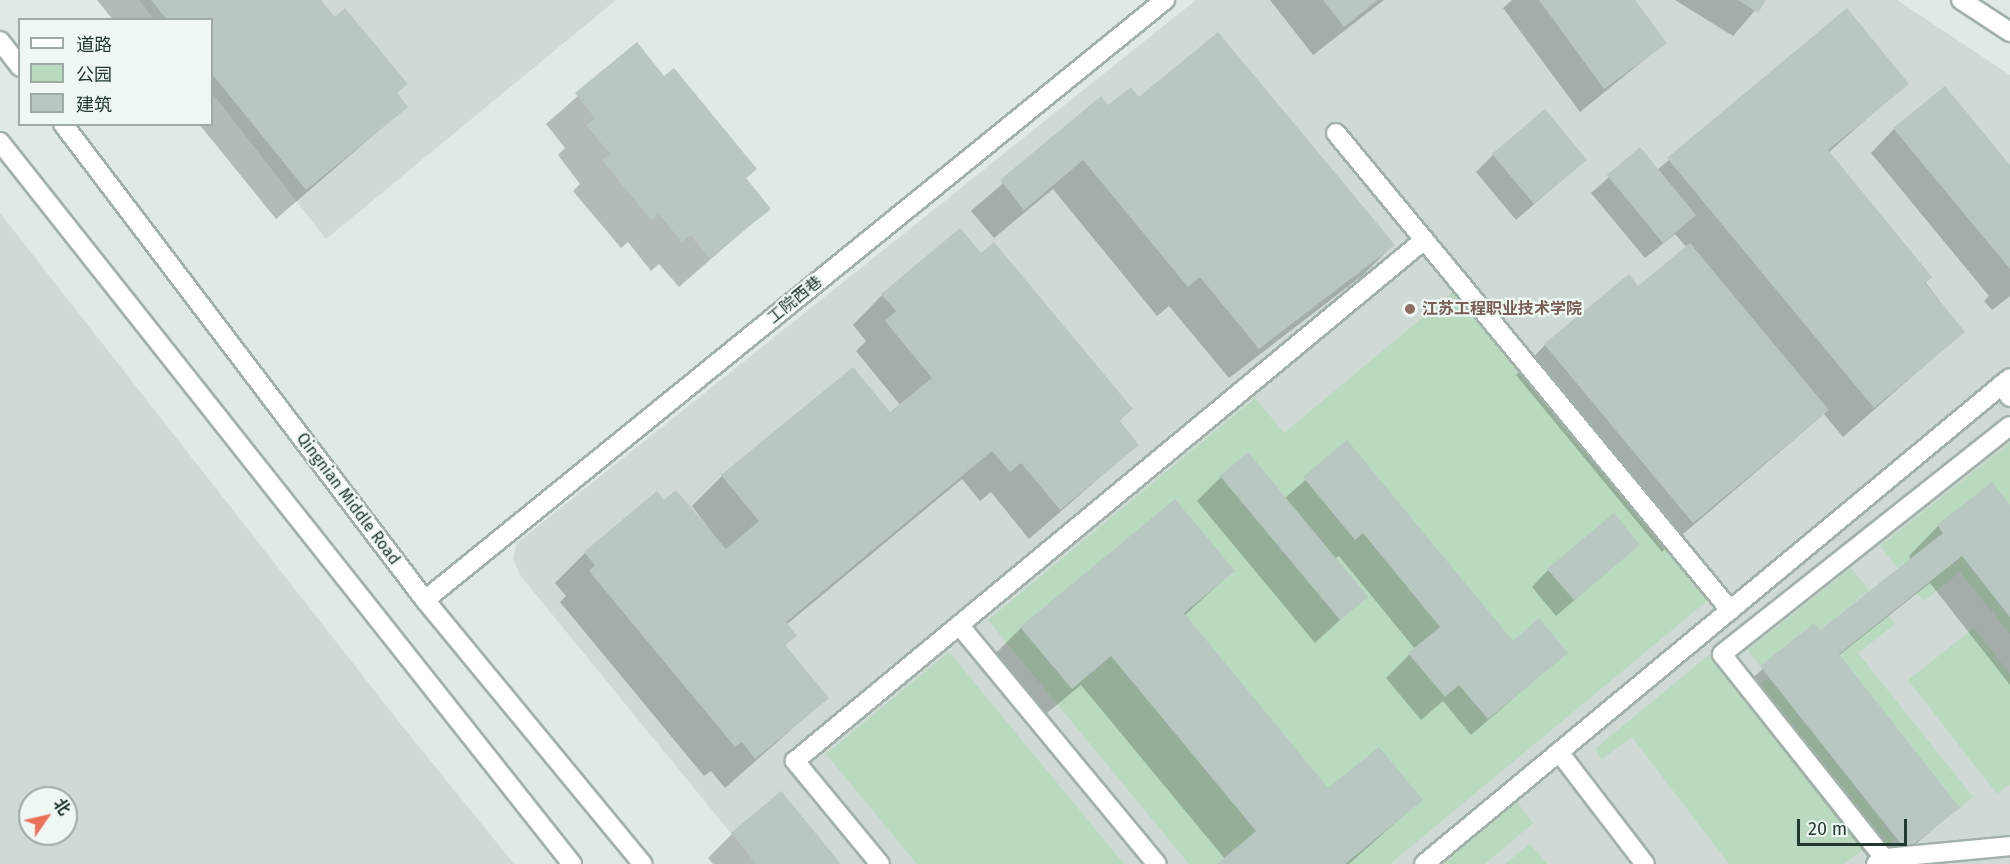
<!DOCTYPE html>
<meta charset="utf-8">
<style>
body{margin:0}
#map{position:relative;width:2010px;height:864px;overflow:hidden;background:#dfeae4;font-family:"Fira Sans","Noto Sans SC",sans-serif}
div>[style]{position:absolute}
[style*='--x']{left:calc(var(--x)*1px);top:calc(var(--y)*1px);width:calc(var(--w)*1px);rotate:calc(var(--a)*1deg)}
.built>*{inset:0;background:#cedad3}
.green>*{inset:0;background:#b9dabf}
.shadow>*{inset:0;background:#0003}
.building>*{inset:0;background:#b8c7c0}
.roads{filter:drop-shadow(2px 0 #a2b1aa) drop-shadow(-2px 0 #a2b1aa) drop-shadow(0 2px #a2b1aa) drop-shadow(0 -2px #a2b1aa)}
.service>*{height:18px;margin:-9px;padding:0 9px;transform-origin:9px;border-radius:9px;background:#fff}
.minor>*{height:18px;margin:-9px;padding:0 9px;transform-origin:9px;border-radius:9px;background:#fff}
.secondary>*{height:18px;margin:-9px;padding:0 9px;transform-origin:9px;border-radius:9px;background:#fff}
.dots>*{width:16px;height:16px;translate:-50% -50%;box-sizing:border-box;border:3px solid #eff7f2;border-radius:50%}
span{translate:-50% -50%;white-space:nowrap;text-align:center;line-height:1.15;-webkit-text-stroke:4.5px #eff7f2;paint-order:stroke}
.street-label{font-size:16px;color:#213930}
.education-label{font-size:16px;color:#785e54;font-weight:700}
.left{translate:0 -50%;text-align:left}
.legend{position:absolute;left:18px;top:18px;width:195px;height:108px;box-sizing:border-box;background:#eff7f2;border:2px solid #9daba4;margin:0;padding:8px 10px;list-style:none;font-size:18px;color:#213930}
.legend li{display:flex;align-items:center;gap:12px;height:30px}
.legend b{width:30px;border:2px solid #9daba4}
.north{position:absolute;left:18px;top:786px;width:60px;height:60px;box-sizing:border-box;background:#eff7f2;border:2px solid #9daba4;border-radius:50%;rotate:56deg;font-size:16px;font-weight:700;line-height:24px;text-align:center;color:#213930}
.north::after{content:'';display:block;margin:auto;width:21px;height:27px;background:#ec715b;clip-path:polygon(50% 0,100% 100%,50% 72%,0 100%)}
.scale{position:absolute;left:1797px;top:819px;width:110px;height:27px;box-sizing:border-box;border:3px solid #213930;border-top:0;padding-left:8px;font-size:18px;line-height:21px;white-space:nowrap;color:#213930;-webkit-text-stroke:4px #eff7f2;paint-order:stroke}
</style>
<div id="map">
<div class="built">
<i style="clip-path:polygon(139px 0,616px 0,326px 239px,212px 93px,212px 20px,154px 19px)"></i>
<i style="clip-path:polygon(1196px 0,1897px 0,2010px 75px,2010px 864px,756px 864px,520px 575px,513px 558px,517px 543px)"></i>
<i style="clip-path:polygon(evenodd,0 213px,403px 727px,514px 864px,0 864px,0 213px,30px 798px,66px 798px,66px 834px,30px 834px,30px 798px)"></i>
</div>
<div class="green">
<i style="clip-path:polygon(1453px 292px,1708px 600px,1390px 864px,1189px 864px,988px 620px,1255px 398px,1284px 433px)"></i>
<i style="clip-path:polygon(2010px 443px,2010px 505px,1943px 533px,1898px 568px,1880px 546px)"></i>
<i style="clip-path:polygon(1962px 556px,2010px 617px,2010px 634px,1960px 572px,1924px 601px,1916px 592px)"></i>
<i style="clip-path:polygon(1851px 568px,1869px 590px,1820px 630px,1814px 623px,1760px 666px,1748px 650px)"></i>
<i style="clip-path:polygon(1888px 615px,1895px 624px,1858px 653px,1973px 797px,1960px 808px,1839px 654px)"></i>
<i style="clip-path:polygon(1974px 628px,2010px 674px,2010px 784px,1997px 794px,1908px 680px)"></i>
<i style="clip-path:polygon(949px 652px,1124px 864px,917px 864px,826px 754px)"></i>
<i style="clip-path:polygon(1710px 654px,1864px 849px,1844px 864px,1729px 864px,1632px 737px,1602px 759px,1595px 749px)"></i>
<i style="clip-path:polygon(1769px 677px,1896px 839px,1885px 848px,1758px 686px)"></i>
<i style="clip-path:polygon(1511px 794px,1533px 823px,1485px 864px,1427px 864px)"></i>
<i style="clip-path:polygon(1530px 844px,1547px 864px,1505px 864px)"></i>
</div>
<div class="shadow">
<i style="clip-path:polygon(97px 0,319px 0,406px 107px,276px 219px,199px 124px,212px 124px,212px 20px,113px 20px)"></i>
<i style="clip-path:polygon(1270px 0,1384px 0,1313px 55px)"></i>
<i style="clip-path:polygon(1512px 0,1633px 0,1665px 43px,1580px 112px,1503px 8px)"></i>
<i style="clip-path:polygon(1675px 0,1764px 0,1733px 36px)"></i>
<i style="clip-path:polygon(1847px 11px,1907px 83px,1828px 153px,1963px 332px,1843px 437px,1824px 414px,1662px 552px,1516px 375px,1545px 345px,1638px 288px,1687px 248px,1675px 234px,1645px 258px,1591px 193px,1640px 150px,1657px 170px)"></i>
<i style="clip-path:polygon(637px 44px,768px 209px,679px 287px,659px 264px,651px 271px,628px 242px,621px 248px,573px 191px,580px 184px,558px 155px,565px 148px,546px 124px)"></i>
<i style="clip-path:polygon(1101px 98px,1108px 107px,1139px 99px,1393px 245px,1363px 275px,1229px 378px,1169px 306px,1157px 316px,1053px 189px,994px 238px,971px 211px)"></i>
<i style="clip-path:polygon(1894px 129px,2010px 167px,2010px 296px,1992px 310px,1984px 301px,1989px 296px,1871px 153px)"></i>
<i style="clip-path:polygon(1493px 155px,1585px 160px,1516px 220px,1476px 172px)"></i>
<i style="clip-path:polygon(981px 255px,1131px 409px,1118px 422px,1137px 445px,1029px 539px,991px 492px,980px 501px,962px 479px,786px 625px,795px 636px,784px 646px,827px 698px,725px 788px,711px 771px,704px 776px,560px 602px,566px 596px,555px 583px,585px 553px,664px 502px,729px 556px,692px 506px,722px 476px,890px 414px,901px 406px,856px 351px,866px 341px,853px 325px,882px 295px)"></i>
<i style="clip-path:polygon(1347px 443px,1513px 643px,1566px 653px,1471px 735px,1443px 701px,1421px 720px,1386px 678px,1415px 649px,1339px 556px,1335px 559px,1366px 596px,1315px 643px,1197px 501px,1221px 477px,1285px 498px)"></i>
<i style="clip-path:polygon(2010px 508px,2010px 685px,1930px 583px,1838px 656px,1958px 807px,1893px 864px,1873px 864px,1737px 691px,1814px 625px,1820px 632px,1911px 560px,1909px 556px,1938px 526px)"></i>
<i style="clip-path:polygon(1638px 545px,1556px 616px,1532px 587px,1548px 570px)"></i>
<i style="clip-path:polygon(1233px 571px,1184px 616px,1328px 790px,1421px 800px,1349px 864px,1219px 864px,1225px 859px,1081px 685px,1041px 718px,991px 658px,1021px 628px)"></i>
<i style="clip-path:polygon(732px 834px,839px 864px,713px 864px,708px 858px)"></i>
</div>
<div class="building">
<i style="clip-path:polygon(151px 0,321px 0,335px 17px,345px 8px,408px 84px,397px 93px,408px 107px,306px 190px,212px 74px,212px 20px,167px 20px)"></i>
<i style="clip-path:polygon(1323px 0,1378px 0,1344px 27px)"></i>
<i style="clip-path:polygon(1539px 0,1635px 0,1667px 43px,1604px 89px)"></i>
<i style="clip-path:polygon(1738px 0,1766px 0,1758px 13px)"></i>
<i style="clip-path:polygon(1847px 8px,1909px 84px,1828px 150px,1932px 277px,1925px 283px,1965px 332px,1874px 408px,1667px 158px)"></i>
<i style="clip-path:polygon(1218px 32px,1395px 245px,1259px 349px,1200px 277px,1188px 287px,1083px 160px,1024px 210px,1000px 180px,1101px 96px,1108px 105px,1131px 87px,1139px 97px)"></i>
<i style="clip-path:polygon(637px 42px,664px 76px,674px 68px,757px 169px,746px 178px,771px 209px,710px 258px,690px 235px,682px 242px,659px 214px,651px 220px,602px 160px,610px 154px,586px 125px,595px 118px,575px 93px)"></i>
<i style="clip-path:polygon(1945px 86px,2010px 165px,2010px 269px,1893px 128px)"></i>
<i style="clip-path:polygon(1545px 109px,1587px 160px,1534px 204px,1492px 154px)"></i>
<i style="clip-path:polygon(1640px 147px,1696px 215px,1663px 243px,1607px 175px)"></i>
<i style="clip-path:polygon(960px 228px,981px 253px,994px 242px,1133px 409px,1119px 420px,1139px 445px,1060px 510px,1021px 463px,1010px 472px,992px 451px,786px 622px,797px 636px,785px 645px,829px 698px,755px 759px,742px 742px,735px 747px,589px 571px,595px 565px,584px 552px,657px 491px,664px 500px,676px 490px,726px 549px,759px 521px,721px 475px,853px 367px,890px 412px,932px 378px,885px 321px,896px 311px,881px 294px)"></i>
<i style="clip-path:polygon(1690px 243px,1829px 410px,1693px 523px,1544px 344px,1629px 274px,1638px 286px)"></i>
<i style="clip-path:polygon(1347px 440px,1513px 641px,1539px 618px,1568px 653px,1488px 719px,1459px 685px,1445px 697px,1408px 653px,1440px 627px,1363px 533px,1355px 540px,1303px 477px)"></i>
<i style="clip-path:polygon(1248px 452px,1368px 597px,1340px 620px,1220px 476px)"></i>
<i style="clip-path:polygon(1992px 482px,2010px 505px,2010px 617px,1962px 556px,1839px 654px,1960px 808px,1906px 850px,1760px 666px,1814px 623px,1820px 630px,1943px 533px,1937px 525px)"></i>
<i style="clip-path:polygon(1175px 499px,1235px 571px,1184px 613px,1328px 788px,1379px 747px,1423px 800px,1345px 864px,1217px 864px,1256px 831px,1111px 656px,1072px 689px,1020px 627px)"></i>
<i style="clip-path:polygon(1614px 513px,1640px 545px,1574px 600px,1547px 569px)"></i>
<i style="clip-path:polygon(781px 791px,841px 864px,756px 864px,731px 833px)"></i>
</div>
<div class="roads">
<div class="service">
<i style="--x:1336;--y:133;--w:619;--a:50.44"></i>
<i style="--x:2001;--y:385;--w:15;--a:53"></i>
<i style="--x:1884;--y:858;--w:260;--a:-128.5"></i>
<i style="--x:1722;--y:654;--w:367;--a:-38.4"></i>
<i style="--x:1876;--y:864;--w:10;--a:-37"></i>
<i style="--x:1884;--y:858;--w:127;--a:-5.4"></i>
</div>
<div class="minor">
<i style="--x:1961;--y:0;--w:59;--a:33.1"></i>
<i style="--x:425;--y:600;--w:953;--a:-39.04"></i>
<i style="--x:959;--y:625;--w:310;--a:50.4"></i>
<i style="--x:1559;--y:752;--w:141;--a:52.5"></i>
<i style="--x:880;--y:864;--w:134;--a:-129.5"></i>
<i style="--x:795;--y:761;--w:817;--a:-39.63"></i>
<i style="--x:1424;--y:864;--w:761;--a:-39.67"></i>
</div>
<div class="secondary">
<i style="--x:0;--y:41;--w:33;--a:52"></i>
<i style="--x:63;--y:124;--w:598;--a:52.75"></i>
<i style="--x:425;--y:600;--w:342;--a:50.5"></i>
<i style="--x:0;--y:142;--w:921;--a:51.61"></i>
</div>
</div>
<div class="dots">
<i style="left:1410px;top:309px;background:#8d6e63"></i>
</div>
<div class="street-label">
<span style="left:795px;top:300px;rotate:-39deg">工院西巷</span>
<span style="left:348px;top:499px;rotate:53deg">Qingnian Middle Road</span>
</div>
<div class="education-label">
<span class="left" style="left:1422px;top:309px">江苏工程职业技术学院</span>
</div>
<ul class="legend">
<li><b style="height:8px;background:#fff"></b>道路</li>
<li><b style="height:16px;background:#b9dabf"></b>公园</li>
<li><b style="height:16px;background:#b8c7c0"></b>建筑</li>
</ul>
<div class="north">北</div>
<div class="scale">20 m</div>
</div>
